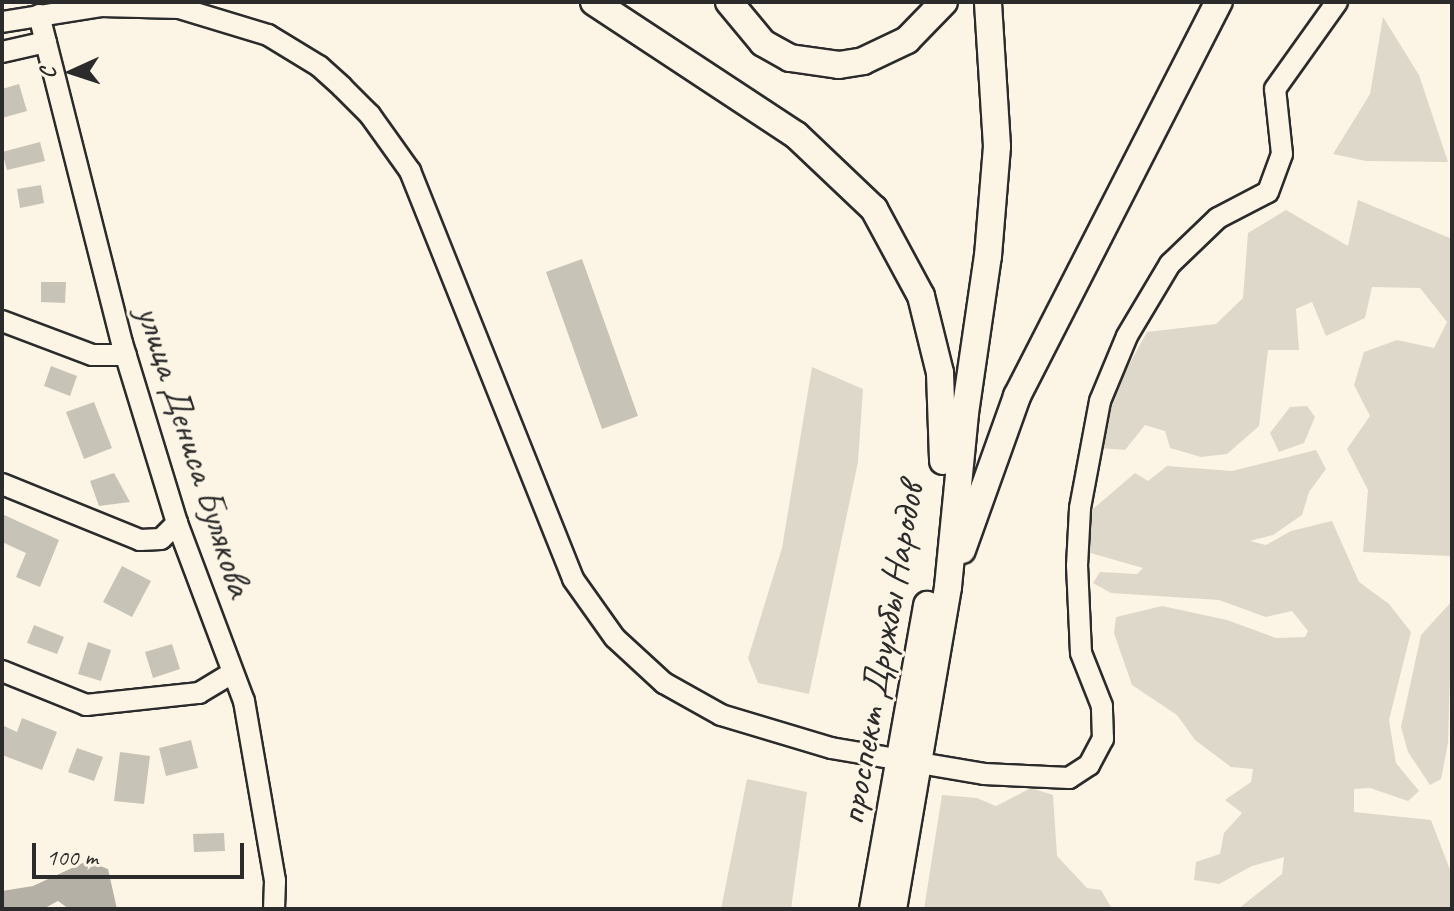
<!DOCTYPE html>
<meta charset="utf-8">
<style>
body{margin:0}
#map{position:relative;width:1454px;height:911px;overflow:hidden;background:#fcf5e5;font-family:Caveat,sans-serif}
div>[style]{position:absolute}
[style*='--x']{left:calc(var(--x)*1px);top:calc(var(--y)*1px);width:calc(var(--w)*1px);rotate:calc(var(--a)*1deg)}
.green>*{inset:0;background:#ded8ca}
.water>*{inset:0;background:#b4b0a5}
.building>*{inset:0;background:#c8c3b7}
.roads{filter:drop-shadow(2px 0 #2b2b2b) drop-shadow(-2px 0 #2b2b2b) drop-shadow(0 2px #2b2b2b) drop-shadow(0 -2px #2b2b2b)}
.minor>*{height:20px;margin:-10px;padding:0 10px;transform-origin:10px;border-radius:10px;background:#fcf5e5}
.major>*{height:26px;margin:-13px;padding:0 13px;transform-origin:13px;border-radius:13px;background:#fcf5e5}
span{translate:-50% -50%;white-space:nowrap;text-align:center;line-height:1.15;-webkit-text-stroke:6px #fcf5e5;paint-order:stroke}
.street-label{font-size:38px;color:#2b2b2b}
.frame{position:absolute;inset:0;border:4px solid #2b2b2b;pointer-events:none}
.north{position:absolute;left:32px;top:32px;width:80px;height:80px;-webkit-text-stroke:6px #fcf5e5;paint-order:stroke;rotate:267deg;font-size:22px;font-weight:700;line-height:32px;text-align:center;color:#2b2b2b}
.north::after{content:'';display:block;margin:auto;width:28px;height:36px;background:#2b2b2b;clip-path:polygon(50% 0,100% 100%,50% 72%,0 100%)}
.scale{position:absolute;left:32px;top:843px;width:212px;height:36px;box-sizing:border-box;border:4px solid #2b2b2b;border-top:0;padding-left:10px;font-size:24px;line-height:28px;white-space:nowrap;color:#2b2b2b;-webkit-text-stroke:6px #fcf5e5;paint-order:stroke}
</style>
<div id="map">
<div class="green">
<i style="clip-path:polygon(1383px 17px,1419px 75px,1448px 162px,1366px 161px,1333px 154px,1370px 94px)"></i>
<i style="clip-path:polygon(1358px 200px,1452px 239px,1451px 556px,1363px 552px,1368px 490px,1347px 449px,1370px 416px,1354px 385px,1364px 352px,1397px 340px,1434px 348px,1447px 322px,1420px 288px,1372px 287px,1365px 318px,1326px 336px,1312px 302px,1296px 309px,1299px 350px,1268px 350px,1259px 426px,1227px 454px,1201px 457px,1170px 448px,1165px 431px,1145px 425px,1125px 450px,1100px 448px,1104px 410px,1147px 332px,1216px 324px,1243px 298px,1248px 233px,1286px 210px,1348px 246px)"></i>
<i style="clip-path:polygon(812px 367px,863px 389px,858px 462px,809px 694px,758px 683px,748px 658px,782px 548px)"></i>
<i style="clip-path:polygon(1307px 406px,1315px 417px,1304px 443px,1279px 452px,1270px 433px,1290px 407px)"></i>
<i style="clip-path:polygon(1316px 450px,1326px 469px,1309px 492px,1302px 515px,1273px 535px,1250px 541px,1266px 545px,1291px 531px,1332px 521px,1359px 582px,1389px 604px,1411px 632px,1389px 720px,1396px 763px,1419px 791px,1408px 801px,1370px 788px,1354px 789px,1354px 812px,1431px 820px,1452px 875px,1452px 909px,1238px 909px,1282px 874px,1284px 857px,1252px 866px,1219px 884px,1194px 880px,1196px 862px,1220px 854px,1224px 833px,1242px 813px,1225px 800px,1251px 782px,1253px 769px,1231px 767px,1195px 740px,1177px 715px,1132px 685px,1114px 633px,1116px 617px,1162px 606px,1227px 620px,1276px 638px,1305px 637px,1308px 631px,1292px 611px,1266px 617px,1219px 600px,1111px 593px,1093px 583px,1100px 572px,1137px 574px,1143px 568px,1080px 550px,1086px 515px,1135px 473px,1148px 481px,1167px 466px,1232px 471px)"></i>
<i style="clip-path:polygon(1452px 601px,1448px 743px,1441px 779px,1430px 785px,1408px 752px,1401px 727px,1421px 635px)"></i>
<i style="clip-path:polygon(747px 779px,807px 792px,791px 909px,721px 909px)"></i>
<i style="clip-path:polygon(1031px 788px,1053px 795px,1057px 856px,1087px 888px,1101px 890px,1111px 907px,924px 909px,942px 795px,977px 798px,996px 806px)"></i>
</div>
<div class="water">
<i style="clip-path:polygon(87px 861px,108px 869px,117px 909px,69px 909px,58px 901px,43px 909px,2px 909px,2px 891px,33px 886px)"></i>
</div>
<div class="building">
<i style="clip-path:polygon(19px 84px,27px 111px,2px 118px,2px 89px)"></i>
<i style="clip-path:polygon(40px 142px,45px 161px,7px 170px,2px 152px)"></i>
<i style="clip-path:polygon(41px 185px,44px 203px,20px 208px,17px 189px)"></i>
<i style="clip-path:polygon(582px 259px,638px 416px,602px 429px,546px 272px)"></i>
<i style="clip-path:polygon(41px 282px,66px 282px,65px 303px,41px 302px)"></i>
<i style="clip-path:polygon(51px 366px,77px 376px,70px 396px,44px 386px)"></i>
<i style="clip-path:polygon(94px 402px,112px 448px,84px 459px,66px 412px)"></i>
<i style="clip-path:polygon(114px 473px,130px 502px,99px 506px,90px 481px)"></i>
<i style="clip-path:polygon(2px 514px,59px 540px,40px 587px,16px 577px,26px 553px,2px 542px)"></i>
<i style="clip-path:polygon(122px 566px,151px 581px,132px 617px,103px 602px)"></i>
<i style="clip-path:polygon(34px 625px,64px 637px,57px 654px,27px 643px)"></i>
<i style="clip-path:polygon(88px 642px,111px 650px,101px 681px,78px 674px)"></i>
<i style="clip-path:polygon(172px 644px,180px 669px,153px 678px,145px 652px)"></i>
<i style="clip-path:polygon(22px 718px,57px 732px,42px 770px,2px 755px,2px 725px,17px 732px)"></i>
<i style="clip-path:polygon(191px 740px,198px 768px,166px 776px,159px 748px)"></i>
<i style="clip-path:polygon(77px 748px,103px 757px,94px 781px,68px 772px)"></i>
<i style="clip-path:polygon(120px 752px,150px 756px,144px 804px,114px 801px)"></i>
<i style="clip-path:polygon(224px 833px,225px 851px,194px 852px,193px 834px)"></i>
</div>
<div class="roads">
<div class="minor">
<i style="--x:39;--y:15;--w:338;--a:75.8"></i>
<i style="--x:122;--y:343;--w:188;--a:73"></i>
<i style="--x:177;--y:523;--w:190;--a:69.4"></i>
<i style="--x:244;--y:701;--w:183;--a:80.2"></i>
<i style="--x:275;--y:881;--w:28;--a:92"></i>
<i style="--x:2;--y:22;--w:100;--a:-9.2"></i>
<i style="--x:101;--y:6;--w:78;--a:1.5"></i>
<i style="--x:179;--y:8;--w:93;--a:16.9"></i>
<i style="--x:268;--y:35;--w:60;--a:31.3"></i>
<i style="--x:319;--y:66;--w:31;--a:42"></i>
<i style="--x:342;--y:87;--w:40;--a:45"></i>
<i style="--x:370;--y:115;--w:69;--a:54.5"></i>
<i style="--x:410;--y:171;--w:439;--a:68.2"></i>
<i style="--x:573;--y:579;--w:72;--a:54.6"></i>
<i style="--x:615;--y:638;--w:67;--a:42.6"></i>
<i style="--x:664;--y:683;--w:65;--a:29.3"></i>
<i style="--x:721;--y:715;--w:115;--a:16.7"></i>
<i style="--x:831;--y:748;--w:155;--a:9.6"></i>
<i style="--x:984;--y:774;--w:85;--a:2.7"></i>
<i style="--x:1069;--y:778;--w:24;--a:-33"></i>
<i style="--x:1089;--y:765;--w:30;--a:-62"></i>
<i style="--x:1103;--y:739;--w:33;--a:-92"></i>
<i style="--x:1102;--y:706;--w:57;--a:-111.6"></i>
<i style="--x:1081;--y:653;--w:87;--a:-92.6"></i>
<i style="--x:1077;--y:566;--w:58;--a:-87"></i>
<i style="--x:1080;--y:508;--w:109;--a:-79.4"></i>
<i style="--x:1100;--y:401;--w:70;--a:-67.4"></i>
<i style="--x:1127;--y:336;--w:84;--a:-59.2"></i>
<i style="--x:1170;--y:264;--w:66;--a:-43.8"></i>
<i style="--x:1218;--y:218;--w:56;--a:-27.5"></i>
<i style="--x:1268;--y:192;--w:40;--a:-69.8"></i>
<i style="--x:1282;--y:154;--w:65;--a:-96.1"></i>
<i style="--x:1275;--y:89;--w:107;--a:-54.5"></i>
<i style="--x:2;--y:52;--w:45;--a:-12.8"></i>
<i style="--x:2;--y:321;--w:96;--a:20.7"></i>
<i style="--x:92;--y:355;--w:34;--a:0"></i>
<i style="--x:2;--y:484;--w:149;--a:22.1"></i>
<i style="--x:140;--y:540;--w:21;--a:-3"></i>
<i style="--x:161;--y:539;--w:23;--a:-45"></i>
<i style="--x:2;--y:671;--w:91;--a:22"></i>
<i style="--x:86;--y:705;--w:114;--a:-6.1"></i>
<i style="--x:199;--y:693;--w:39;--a:-31"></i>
</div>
<div class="major">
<i style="--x:594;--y:2;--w:242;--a:33.4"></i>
<i style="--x:796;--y:135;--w:108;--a:43.5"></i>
<i style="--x:874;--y:209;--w:99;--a:61.6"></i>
<i style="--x:921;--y:296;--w:79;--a:76.1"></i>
<i style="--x:940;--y:373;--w:88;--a:88"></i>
<i style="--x:729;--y:2;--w:53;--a:50.3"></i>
<i style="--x:763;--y:43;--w:31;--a:29"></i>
<i style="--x:790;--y:58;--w:49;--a:8.1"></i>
<i style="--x:839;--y:65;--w:24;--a:-9"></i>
<i style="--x:863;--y:61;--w:49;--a:-25.5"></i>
<i style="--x:907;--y:40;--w:53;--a:-45.8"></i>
<i style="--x:962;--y:550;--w:164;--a:-70.3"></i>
<i style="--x:1017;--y:396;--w:443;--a:-62.9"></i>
<i style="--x:873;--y:909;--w:309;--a:-79.9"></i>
<i style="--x:893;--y:909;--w:327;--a:-80.3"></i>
<i style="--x:948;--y:587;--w:175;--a:-84.4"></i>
<i style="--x:965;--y:413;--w:159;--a:-81.7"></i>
<i style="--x:988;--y:256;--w:110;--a:-85.3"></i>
<i style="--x:997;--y:146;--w:144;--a:-93.6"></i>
</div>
</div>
<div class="street-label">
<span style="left:195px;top:451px;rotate:72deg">улица Дениса Булякова</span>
<span style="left:881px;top:654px;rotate:-80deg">проспект Дружбы Народов</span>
</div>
<div class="frame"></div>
<div class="north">С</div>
<div class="scale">100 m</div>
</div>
